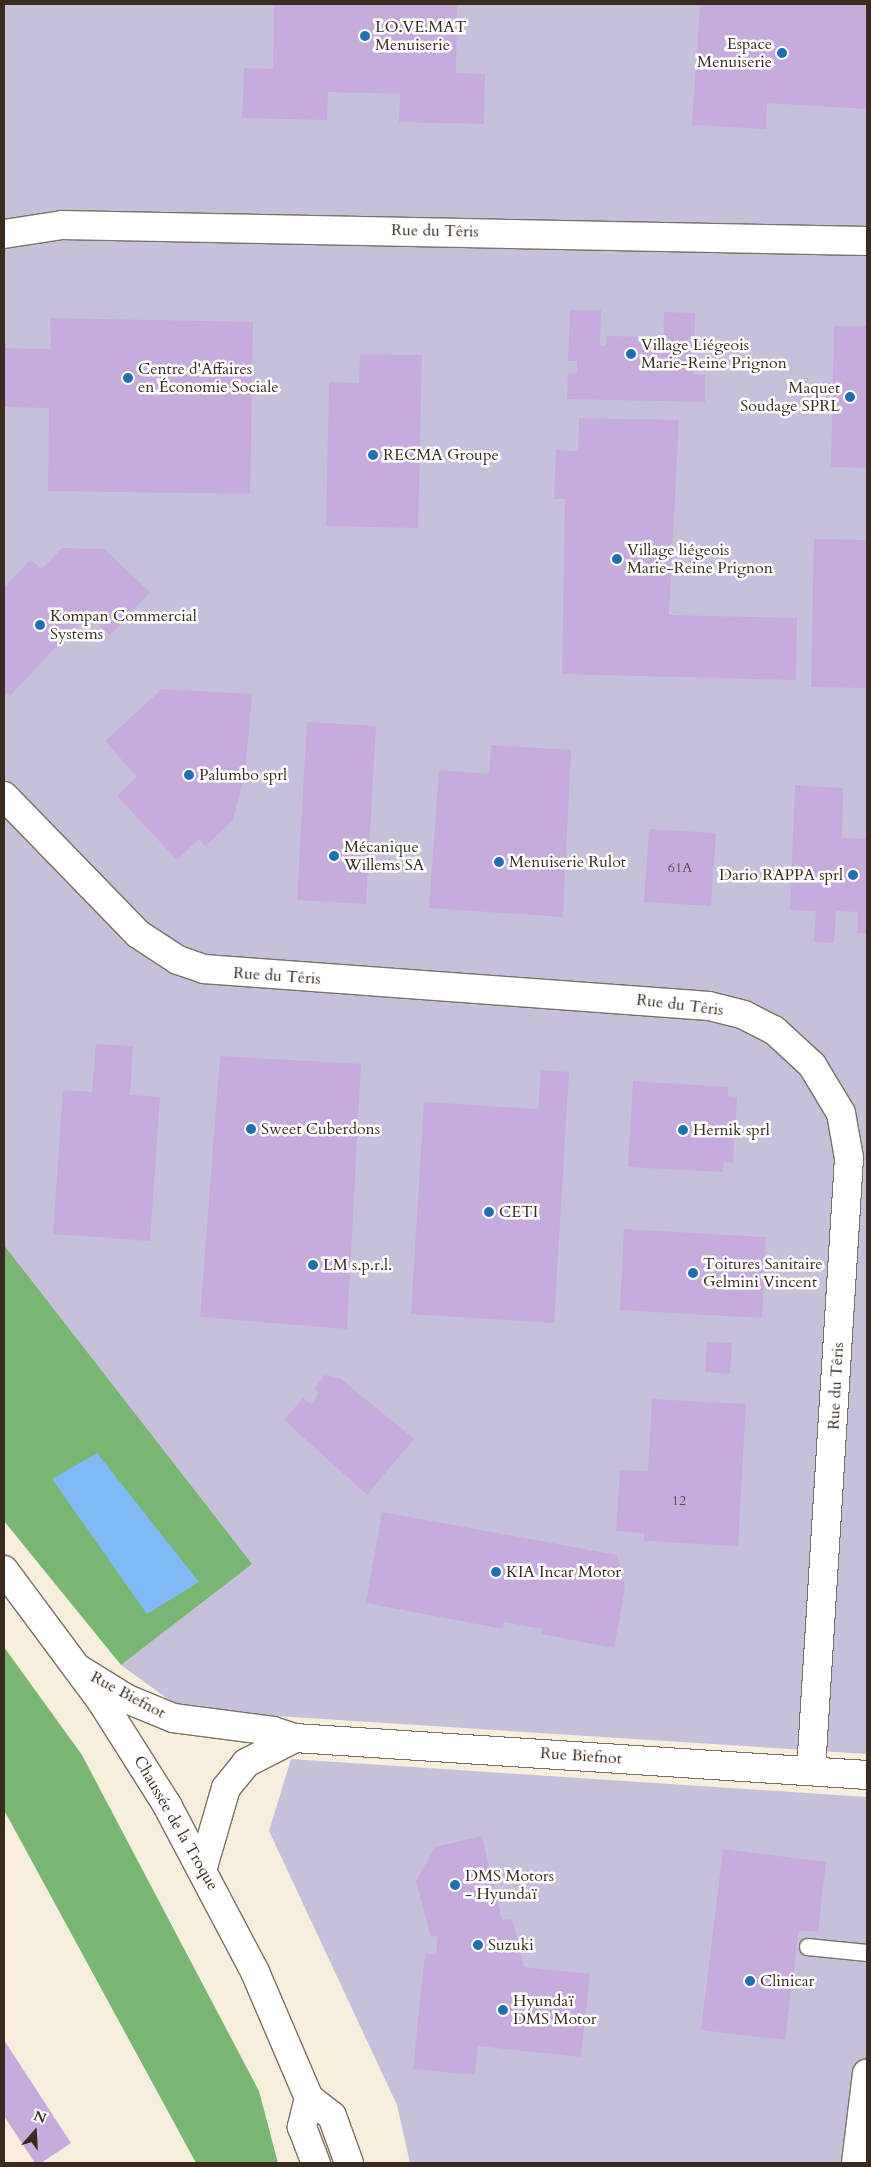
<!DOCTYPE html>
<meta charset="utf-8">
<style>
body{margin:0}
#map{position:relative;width:871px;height:2167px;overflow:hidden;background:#f7efde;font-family:Cardo,serif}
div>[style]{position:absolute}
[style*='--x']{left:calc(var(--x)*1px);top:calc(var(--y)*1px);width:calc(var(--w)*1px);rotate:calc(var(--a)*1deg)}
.industrial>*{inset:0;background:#c6c0da}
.forest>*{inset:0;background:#79b674}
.water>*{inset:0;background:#80baf2}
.building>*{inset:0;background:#c8abdd}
.roads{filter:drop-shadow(1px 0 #7d6f61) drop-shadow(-1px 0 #7d6f61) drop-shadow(0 1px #7d6f61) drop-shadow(0 -1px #7d6f61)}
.service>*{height:16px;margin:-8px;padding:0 8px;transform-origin:8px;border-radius:8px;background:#fff}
.minor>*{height:28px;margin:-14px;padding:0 14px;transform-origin:14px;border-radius:14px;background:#fff}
.tertiary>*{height:28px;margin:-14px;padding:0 14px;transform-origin:14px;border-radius:14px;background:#fff}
.dots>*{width:14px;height:14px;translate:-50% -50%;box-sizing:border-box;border:2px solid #fff;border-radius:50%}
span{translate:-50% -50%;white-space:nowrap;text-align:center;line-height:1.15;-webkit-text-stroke:5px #fff;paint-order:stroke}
.number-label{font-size:14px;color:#5e4a4e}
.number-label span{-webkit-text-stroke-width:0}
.poi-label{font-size:16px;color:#3b2a1e}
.left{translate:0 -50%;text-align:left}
.right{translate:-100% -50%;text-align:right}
.street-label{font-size:16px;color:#3b2a1e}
.frame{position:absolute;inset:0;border:5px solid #3b2a1e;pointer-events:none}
.north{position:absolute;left:10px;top:2107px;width:50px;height:50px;-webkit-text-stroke:4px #fff;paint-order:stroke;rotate:19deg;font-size:14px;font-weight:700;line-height:20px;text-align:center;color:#3b2a1e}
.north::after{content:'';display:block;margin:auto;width:18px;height:22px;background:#3b2a1e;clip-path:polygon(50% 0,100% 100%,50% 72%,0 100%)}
</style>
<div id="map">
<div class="industrial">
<i style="clip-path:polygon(4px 4px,867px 4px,867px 1754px,183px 1710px,121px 1665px,251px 1564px,4px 1245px)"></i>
<i style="clip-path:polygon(291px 1759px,867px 1797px,867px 2163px,410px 2163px,397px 2105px,269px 1831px)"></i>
</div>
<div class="forest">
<i style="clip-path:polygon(4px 1245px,252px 1564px,121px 1665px,4px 1521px)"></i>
<i style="clip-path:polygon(4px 1647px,82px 1755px,259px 2091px,278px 2163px,196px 2163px,4px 1810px)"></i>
</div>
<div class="water">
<i style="clip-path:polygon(97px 1453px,199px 1582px,147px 1614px,52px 1479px)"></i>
</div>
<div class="building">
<i style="clip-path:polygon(274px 4px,457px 4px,456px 73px,485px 74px,484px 124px,399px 122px,400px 94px,328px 92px,327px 120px,242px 118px,244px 68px,273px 69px)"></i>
<i style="clip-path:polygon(700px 4px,867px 4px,867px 109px,767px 103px,766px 129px,692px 125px)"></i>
<i style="clip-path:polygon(570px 310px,601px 310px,600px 345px,606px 346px,606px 336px,658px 337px,657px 347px,663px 347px,664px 312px,695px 313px,694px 374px,705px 375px,705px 402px,567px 399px,568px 374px,577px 373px,577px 361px,568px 361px)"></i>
<i style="clip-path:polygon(50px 318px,253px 322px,250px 494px,48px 491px,49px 408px,4px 407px,4px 348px,51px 349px)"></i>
<i style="clip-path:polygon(834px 326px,867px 326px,867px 468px,831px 467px)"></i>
<i style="clip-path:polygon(360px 354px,422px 355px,418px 528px,326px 526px,329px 382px,359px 383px)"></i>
<i style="clip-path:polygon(579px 418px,679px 420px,669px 615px,797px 618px,796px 680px,562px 674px,565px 499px,554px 499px,556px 450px,578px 451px)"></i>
<i style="clip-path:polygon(814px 539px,867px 540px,867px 688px,811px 687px)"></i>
<i style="clip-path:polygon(62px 548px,104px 549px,150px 592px,110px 635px,87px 614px,10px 696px,4px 691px,4px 588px,30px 560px,42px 569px)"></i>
<i style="clip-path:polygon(162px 689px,252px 694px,245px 774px,233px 820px,207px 845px,208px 849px,199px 839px,177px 860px,117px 796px,137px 777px,105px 741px)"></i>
<i style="clip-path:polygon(307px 722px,376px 726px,366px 904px,297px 900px)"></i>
<i style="clip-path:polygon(491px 745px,571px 750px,563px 917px,429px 908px,439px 770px,489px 774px)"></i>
<i style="clip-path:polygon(795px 785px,843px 788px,842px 838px,867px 839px,867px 934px,857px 933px,858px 912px,836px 911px,834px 943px,814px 942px,816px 911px,790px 910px)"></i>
<i style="clip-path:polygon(649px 829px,716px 833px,711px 906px,644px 902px)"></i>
<i style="clip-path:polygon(96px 1044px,133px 1046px,130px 1095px,160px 1097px,150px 1241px,53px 1234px,63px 1090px,92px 1092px)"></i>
<i style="clip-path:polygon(220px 1056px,361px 1064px,347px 1329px,200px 1317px)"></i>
<i style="clip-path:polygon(541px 1070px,569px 1072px,554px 1323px,411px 1314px,424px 1102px,538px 1109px)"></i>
<i style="clip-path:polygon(633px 1081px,728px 1087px,728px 1096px,737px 1097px,733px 1163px,724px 1162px,723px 1172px,628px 1167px)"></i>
<i style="clip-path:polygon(624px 1229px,766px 1237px,762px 1318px,620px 1310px)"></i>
<i style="clip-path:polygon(707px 1342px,732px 1343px,730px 1374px,705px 1372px)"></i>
<i style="clip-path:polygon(325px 1375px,341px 1379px,414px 1439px,367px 1495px,284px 1420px,303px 1398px,311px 1404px,319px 1393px,314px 1389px)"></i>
<i style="clip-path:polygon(652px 1399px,746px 1404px,738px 1546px,644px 1541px,644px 1533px,616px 1531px,620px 1470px,648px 1471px)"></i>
<i style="clip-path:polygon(382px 1512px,617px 1555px,625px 1588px,614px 1648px,541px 1634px,542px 1629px,504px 1622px,503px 1629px,366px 1603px)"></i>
<i style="clip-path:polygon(482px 1836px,502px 1920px,512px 1919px,524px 1967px,590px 1974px,581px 2057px,478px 2046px,475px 2075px,413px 2069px,425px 1953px,436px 1955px,438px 1935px,431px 1937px,416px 1881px,435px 1847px)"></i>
<i style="clip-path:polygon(723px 1849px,826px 1862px,818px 1932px,799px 1930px,785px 2040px,701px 2030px)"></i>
<i style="clip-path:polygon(4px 2040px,71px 2143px,41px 2163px,35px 2163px,4px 2116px)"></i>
</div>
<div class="roads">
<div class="service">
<i style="--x:808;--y:1947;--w:59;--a:5.8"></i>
</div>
<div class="minor">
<i style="--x:4;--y:234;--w:59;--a:-8.8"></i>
<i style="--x:62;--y:225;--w:805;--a:1.14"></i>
<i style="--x:4;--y:796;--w:192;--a:45.8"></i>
<i style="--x:138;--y:934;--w:48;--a:33"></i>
<i style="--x:178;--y:960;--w:28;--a:19"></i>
<i style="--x:204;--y:969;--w:506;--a:4.19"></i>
<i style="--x:709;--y:1006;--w:36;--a:14"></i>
<i style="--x:744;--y:1015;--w:34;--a:27"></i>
<i style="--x:774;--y:1030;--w:52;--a:42.6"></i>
<i style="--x:812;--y:1065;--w:56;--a:58.9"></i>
<i style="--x:841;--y:1113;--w:46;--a:79.9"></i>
<i style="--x:849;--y:1158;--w:614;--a:93.55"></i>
<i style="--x:79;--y:1669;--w:57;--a:32"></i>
<i style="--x:127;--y:1699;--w:50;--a:22.4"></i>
<i style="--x:173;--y:1718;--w:101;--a:7.4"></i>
<i style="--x:273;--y:1731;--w:23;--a:18"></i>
<i style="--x:295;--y:1738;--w:573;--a:3.7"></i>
<i style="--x:203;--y:1867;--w:82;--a:-73.8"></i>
<i style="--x:226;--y:1788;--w:32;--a:-51"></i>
<i style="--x:246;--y:1763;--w:55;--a:-27"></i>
<i style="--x:856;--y:2163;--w:90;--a:-83"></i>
</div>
<div class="tertiary">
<i style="--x:4;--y:1570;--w:164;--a:53.4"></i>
<i style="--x:102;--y:1702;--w:122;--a:57.7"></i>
<i style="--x:167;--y:1805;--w:189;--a:62.2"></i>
<i style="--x:255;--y:1972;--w:137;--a:66.8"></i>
<i style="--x:309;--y:2098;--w:29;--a:38"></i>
<i style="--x:332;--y:2116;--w:50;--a:70.1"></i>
<i style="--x:309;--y:2098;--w:30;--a:104"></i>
<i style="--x:302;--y:2127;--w:39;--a:69"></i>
</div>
</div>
<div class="dots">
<i style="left:365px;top:36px;background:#1f6fb2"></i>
<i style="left:782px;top:53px;background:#1f6fb2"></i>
<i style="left:631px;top:354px;background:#1f6fb2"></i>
<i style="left:128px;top:378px;background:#1f6fb2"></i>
<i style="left:850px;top:397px;background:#1f6fb2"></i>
<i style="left:373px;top:455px;background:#1f6fb2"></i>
<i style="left:617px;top:559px;background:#1f6fb2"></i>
<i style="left:40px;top:625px;background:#1f6fb2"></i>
<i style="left:189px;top:775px;background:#1f6fb2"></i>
<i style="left:334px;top:856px;background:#1f6fb2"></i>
<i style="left:499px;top:862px;background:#1f6fb2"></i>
<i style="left:853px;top:875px;background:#1f6fb2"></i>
<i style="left:251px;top:1129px;background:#1f6fb2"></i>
<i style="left:683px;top:1130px;background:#1f6fb2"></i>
<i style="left:489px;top:1212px;background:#1f6fb2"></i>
<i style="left:313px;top:1265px;background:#1f6fb2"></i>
<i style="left:693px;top:1273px;background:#1f6fb2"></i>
<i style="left:496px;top:1572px;background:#1f6fb2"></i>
<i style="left:455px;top:1885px;background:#1f6fb2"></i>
<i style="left:478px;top:1945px;background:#1f6fb2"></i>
<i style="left:750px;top:1981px;background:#1f6fb2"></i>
<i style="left:503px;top:2010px;background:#1f6fb2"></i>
</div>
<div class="number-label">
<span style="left:680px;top:868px">61A</span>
<span style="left:679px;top:1501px">12</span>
</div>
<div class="poi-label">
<span class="left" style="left:375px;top:36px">LO.VE.MAT<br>Menuiserie</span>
<span class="right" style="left:772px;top:53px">Espace<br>Menuiserie</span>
<span class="left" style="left:641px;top:354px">Village Liégeois<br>Marie-Reine Prignon</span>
<span class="left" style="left:138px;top:378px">Centre d'Affaires<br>en Économie Sociale</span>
<span class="right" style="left:840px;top:397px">Maquet<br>Soudage SPRL</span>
<span class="left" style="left:383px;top:455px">RECMA Groupe</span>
<span class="left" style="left:627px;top:559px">Village liégeois<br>Marie-Reine Prignon</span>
<span class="left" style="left:50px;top:625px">Kompan Commercial<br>Systems</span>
<span class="left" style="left:199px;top:775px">Palumbo sprl</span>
<span class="left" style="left:344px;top:856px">Mécanique<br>Willems SA</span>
<span class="left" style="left:509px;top:862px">Menuiserie Rulot</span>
<span class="right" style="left:843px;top:875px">Dario RAPPA sprl</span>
<span class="left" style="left:261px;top:1129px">Sweet Cuberdons</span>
<span class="left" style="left:693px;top:1130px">Hernik sprl</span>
<span class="left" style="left:499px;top:1212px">CETI</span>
<span class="left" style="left:703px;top:1273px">Toitures Sanitaire<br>Gelmini Vincent</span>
<span class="left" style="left:323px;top:1265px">LM s.p.r.l.</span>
<span class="left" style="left:506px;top:1572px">KIA Incar Motor</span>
<span class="left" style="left:465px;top:1885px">DMS Motors<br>- Hyundaï</span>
<span class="left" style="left:488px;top:1945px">Suzuki</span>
<span class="left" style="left:760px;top:1981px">Clinicar</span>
<span class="left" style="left:513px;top:2010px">Hyundaï<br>DMS Motor</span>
</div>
<div class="street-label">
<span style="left:435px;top:231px;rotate:1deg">Rue du Têris</span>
<span style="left:277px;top:976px;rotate:4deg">Rue du Têris</span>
<span style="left:680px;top:1005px;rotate:7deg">Rue du Têris</span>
<span style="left:836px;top:1386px;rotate:-87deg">Rue du Têris</span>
<span style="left:128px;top:1695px;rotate:28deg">Rue Biefnot</span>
<span style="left:581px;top:1756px;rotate:4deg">Rue Biefnot</span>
<span style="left:176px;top:1823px;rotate:60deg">Chaussée de la Troque</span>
</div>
<div class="frame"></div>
<div class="north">N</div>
</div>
